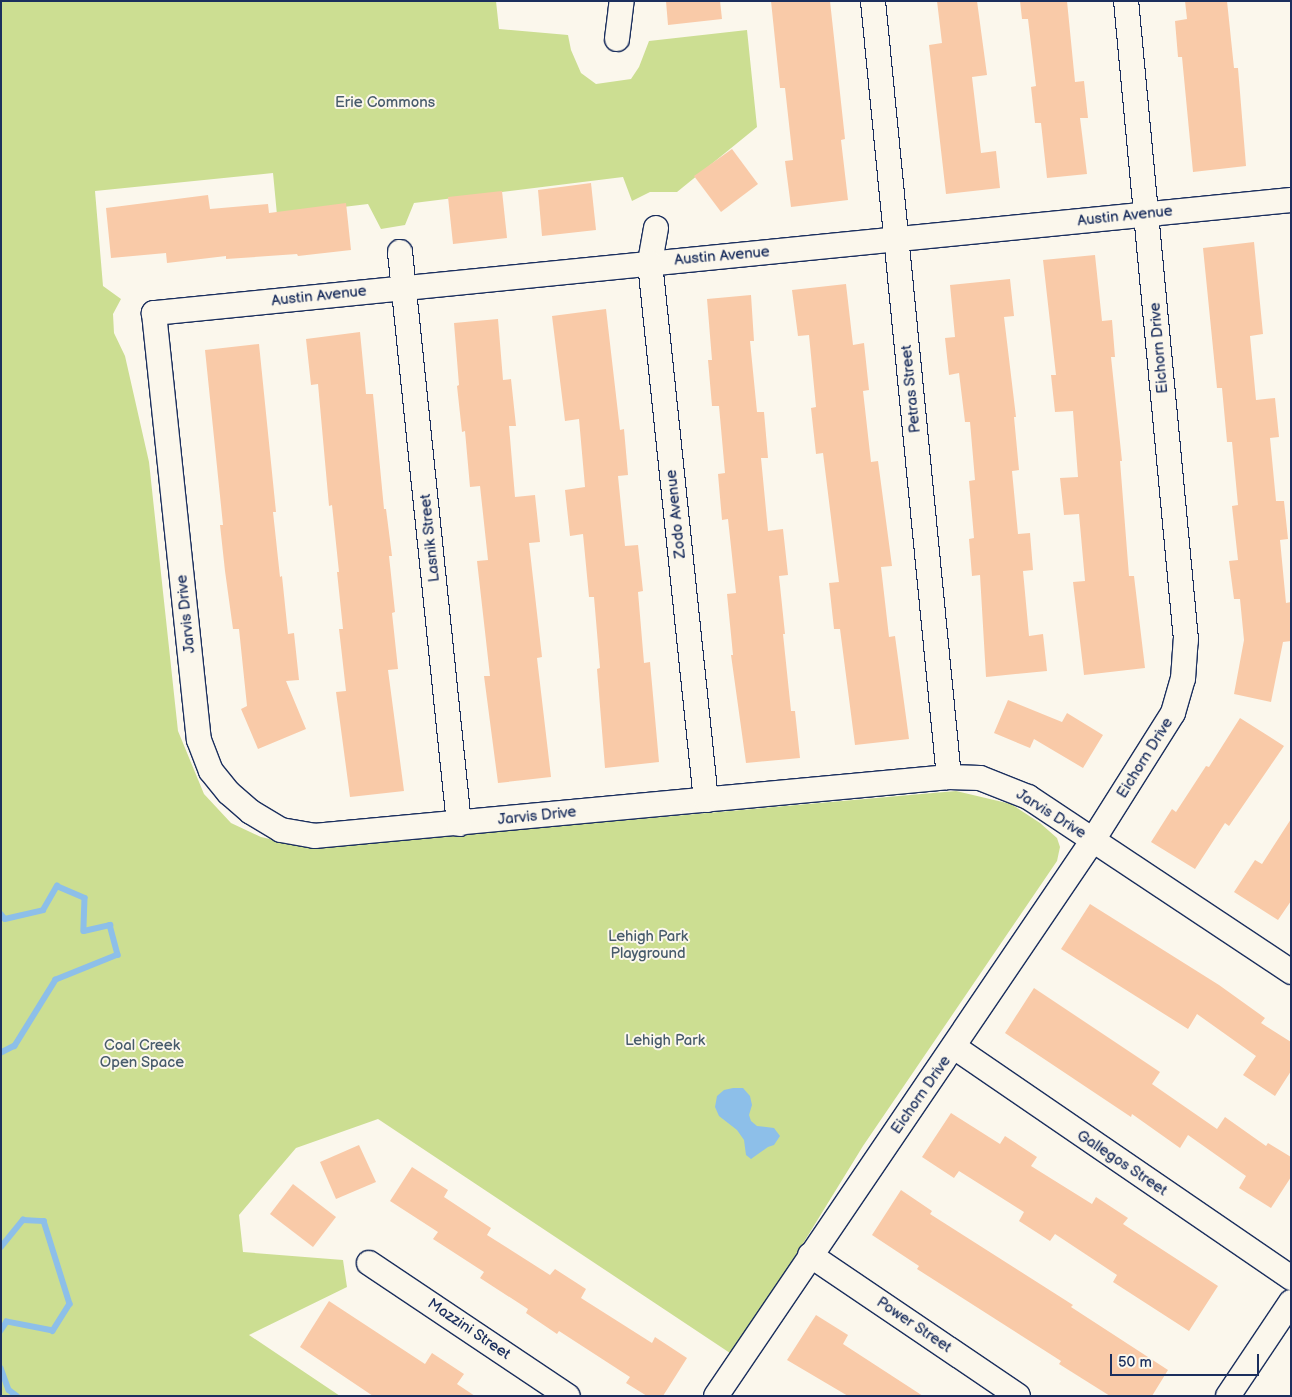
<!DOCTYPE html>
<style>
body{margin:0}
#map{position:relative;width:1292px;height:1397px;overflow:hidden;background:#fbf7ec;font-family:"Balsamiq Sans",sans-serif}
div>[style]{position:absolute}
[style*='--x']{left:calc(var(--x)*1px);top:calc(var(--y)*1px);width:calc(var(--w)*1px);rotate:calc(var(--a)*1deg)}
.green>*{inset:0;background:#ccde92}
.water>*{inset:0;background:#8dbfe9}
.stream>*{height:5.5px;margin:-2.75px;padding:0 2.75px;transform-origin:2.75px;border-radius:2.75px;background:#8dbfe9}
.building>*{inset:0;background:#f9caa8}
.roads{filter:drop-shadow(1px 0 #1b2f5e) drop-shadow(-1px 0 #1b2f5e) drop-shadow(0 1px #1b2f5e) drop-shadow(0 -1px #1b2f5e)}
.minor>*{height:24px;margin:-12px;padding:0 12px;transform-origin:12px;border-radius:12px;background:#fbf7ec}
span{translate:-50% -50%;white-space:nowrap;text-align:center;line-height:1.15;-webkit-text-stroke:4px #fbf7ec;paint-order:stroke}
.park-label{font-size:15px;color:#475b6b}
.street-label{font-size:15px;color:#1b2f5e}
.frame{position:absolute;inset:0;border:2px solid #1b2f5e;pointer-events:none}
.scale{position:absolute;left:1110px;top:1354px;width:149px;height:22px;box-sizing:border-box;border:2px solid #1b2f5e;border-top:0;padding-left:6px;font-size:15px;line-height:18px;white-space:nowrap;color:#1b2f5e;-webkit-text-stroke:4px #fbf7ec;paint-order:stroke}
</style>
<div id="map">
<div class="green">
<i style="clip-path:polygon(1px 1px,496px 1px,499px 29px,568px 35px,571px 50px,581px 73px,596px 84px,631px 79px,639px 67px,649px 41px,747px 30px,757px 127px,677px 192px,650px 192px,632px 201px,623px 177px,414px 203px,405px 225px,381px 229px,368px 204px,277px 215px,273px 173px,95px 191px,103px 286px,121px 299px,113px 314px,114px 333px,125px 356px,149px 462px,178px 731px,204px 794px,231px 823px,261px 837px,309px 848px,956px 791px,1011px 804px,1040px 823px,1057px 838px,1060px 847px,1057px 861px,863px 1146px,783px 1276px,730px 1353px,378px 1119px,296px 1148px,239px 1215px,243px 1252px,343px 1260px,347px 1287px,249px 1335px,340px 1396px,1px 1396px)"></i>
</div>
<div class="water">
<i style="clip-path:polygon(733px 1088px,743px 1088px,750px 1096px,752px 1105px,749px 1115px,751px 1121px,757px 1126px,774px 1128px,780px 1136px,774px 1145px,768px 1147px,751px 1159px,746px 1155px,744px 1140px,737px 1130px,719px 1116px,715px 1107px,717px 1096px,724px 1090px)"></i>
</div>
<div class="stream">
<i style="--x:1;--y:914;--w:6;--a:51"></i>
<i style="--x:5;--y:919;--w:39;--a:-13"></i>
<i style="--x:43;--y:910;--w:28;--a:-60"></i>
<i style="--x:57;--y:886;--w:30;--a:23"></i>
<i style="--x:85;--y:898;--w:33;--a:92"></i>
<i style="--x:84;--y:931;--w:27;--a:-13"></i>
<i style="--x:110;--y:925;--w:31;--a:75"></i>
<i style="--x:118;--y:955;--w:67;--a:158"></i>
<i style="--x:56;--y:980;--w:78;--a:121.8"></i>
<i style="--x:15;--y:1046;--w:16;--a:153"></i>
<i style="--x:1;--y:1247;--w:35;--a:-51"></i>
<i style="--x:23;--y:1220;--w:21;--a:3"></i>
<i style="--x:44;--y:1221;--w:87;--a:72.6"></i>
<i style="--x:70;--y:1304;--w:32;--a:122"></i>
<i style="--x:53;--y:1331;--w:47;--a:-168.9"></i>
<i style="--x:7;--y:1322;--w:11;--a:124"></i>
<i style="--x:1;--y:1368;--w:23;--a:70"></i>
<i style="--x:9;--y:1390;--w:10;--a:37"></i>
</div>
<div class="building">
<i style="clip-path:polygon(666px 1px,720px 1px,722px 19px,668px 25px)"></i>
<i style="clip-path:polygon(771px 1px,830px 1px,845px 139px,841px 140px,848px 200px,791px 207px,785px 161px,793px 160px,785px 88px,780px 88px)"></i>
<i style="clip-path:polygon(937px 1px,977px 1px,987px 75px,972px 77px,981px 153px,996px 151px,1000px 188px,946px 194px,929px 45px,942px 43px)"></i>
<i style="clip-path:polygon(1020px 1px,1067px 1px,1075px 82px,1084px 81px,1088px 118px,1080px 118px,1087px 174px,1047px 178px,1041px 123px,1035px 123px,1031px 87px,1036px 86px,1028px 19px,1022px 19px)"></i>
<i style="clip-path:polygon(1185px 1px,1227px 1px,1234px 68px,1238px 68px,1246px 166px,1193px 172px,1182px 57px,1178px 57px,1175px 21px,1187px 19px)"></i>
<i style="clip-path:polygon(732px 149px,758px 184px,721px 212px,694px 176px)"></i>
<i style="clip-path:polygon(591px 183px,596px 230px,542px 236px,538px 190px)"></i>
<i style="clip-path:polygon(502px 191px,507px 238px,453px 244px,448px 197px)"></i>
<i style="clip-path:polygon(208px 195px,210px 209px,268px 204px,269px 213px,346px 203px,351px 250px,298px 256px,297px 254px,226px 259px,226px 256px,167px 263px,166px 253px,111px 258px,106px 208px)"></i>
<i style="clip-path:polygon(1254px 242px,1263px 334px,1250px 336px,1256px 400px,1275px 398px,1279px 437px,1270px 438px,1276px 501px,1284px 501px,1288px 539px,1280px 540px,1286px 603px,1291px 602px,1291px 641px,1283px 642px,1271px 702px,1234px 694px,1244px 640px,1240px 599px,1234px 599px,1229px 561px,1238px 560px,1232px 506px,1238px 505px,1232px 442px,1227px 442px,1222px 388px,1217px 388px,1203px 248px)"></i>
<i style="clip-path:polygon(1095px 255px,1102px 321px,1112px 320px,1115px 357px,1111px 357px,1122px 461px,1120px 461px,1129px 576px,1134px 576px,1145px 668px,1084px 675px,1073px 582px,1085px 581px,1079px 514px,1064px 515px,1060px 478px,1078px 477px,1073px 411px,1055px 412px,1051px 375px,1056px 375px,1043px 260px)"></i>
<i style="clip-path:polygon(1010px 279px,1014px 316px,1004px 317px,1016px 417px,1014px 417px,1019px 470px,1012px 471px,1018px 534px,1030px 533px,1033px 570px,1023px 571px,1029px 636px,1043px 634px,1047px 671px,986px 677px,980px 575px,972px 576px,969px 539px,974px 538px,969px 481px,975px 480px,970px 422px,965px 422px,959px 373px,949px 375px,945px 338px,955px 337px,950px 285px)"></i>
<i style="clip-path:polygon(846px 284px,853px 345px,864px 343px,869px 390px,863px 391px,871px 462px,878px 461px,892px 566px,881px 567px,889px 637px,895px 636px,909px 739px,855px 745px,840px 629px,834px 629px,829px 583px,839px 582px,823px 453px,816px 454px,811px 408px,816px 407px,809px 335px,798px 336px,792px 290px)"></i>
<i style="clip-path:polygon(751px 295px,754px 341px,750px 341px,757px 412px,764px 412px,768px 458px,761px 458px,768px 531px,783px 529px,788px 575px,779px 576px,785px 634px,783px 634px,791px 711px,795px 711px,800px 758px,746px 763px,731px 655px,733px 655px,727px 594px,736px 593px,728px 519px,722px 520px,718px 474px,725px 473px,719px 406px,712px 406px,708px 360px,712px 360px,707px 299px)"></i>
<i style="clip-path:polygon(606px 309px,620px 430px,624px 429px,628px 475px,618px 476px,625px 546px,638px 545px,643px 591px,638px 592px,644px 663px,650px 662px,659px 762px,605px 768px,597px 669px,600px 668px,594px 597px,589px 597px,583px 534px,570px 536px,565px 490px,585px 487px,579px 419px,565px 421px,552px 316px)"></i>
<i style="clip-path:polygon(498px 319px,503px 380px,511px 379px,516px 426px,509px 426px,515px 497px,535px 495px,540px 542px,529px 543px,542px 657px,537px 658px,551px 777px,498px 783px,484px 676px,490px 676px,477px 561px,488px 560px,480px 486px,470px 487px,465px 431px,462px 432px,457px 386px,459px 385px,454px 323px)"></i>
<i style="clip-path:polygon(360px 332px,366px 394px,373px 394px,384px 509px,386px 509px,392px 556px,389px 556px,395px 612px,392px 613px,398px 669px,388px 670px,404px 791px,350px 797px,336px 692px,346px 691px,339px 629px,343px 629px,337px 572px,339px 572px,332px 505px,329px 506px,318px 384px,311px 385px,306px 339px)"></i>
<i style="clip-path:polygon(259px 344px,276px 512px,273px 512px,280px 577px,282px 576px,288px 634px,294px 633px,299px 680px,286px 681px,306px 729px,258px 749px,241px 709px,247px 706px,239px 629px,233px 629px,225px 571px,220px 525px,223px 525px,205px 350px)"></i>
<i style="clip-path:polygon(1008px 700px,1062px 722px,1067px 713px,1103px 735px,1083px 768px,1034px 739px,1030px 748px,994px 733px)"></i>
<i style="clip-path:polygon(1240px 718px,1284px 746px,1229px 826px,1225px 823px,1195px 869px,1151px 842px,1172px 809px,1176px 812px,1206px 766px,1209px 767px)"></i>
<i style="clip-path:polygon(1291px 819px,1291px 901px,1278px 920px,1234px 892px,1255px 860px,1262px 864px)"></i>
<i style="clip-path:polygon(1090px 904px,1219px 985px,1265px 1018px,1261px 1023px,1291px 1042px,1291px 1071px,1275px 1096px,1243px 1075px,1256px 1056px,1197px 1014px,1188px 1029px,1061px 949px)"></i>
<i style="clip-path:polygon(1034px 988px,1160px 1072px,1152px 1084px,1217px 1129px,1225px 1117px,1266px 1146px,1268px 1143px,1291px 1157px,1291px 1177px,1271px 1208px,1239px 1188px,1246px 1176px,1188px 1135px,1180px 1148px,1132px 1114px,1131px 1117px,1005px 1033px)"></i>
<i style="clip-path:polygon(951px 1113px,1000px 1144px,1005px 1136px,1037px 1157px,1031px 1166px,1092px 1204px,1096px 1197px,1128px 1218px,1123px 1224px,1218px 1286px,1189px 1331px,1113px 1282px,1117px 1275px,1055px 1234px,1050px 1241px,1019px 1221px,1024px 1212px,959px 1171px,954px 1178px,922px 1157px)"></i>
<i style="clip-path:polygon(359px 1145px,376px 1182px,336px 1199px,320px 1162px)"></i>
<i style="clip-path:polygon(412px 1167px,448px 1190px,444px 1197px,491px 1228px,487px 1235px,550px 1275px,555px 1269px,586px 1289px,581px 1298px,652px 1343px,655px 1337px,687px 1358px,663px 1396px,647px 1396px,626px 1383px,630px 1377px,559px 1331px,557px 1334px,526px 1313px,528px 1309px,480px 1278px,484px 1272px,433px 1239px,438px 1232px,390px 1201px)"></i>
<i style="clip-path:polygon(293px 1184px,336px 1217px,313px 1247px,270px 1214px)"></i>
<i style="clip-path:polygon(901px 1190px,932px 1211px,930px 1214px,1073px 1305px,1071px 1307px,1168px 1370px,1152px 1396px,1110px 1396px,1059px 1364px,1061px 1361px,917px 1269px,919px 1266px,872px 1235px)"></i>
<i style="clip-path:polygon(329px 1301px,425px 1364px,432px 1353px,464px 1374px,457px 1384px,475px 1396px,373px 1396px,300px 1347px)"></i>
<i style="clip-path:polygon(816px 1315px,848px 1335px,843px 1344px,923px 1396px,848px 1396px,787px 1360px)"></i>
</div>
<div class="roads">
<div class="minor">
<i style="--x:873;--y:1;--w:780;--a:84.41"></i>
<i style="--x:617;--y:39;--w:38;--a:-83"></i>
<i style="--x:1291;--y:200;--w:1143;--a:174.32"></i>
<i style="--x:154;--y:313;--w:429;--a:84"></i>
<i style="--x:199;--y:740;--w:33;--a:69"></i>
<i style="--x:211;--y:771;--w:28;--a:51"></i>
<i style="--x:229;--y:793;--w:29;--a:41"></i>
<i style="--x:251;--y:812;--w:35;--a:31"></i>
<i style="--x:281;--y:830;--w:34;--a:10"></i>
<i style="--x:314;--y:836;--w:638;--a:-5.31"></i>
<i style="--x:949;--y:777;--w:31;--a:2"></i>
<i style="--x:980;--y:778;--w:52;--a:21.6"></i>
<i style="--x:1028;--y:797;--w:316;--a:33.6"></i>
<i style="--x:656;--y:228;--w:36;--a:100"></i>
<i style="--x:650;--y:263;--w:540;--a:84.05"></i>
<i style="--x:400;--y:252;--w:575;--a:84.11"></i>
<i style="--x:954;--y:1047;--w:409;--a:34.4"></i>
<i style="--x:810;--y:1255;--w:251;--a:34.1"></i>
<i style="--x:369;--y:1263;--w:239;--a:33.8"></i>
<i style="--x:716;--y:1396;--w:672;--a:-55.86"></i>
<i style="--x:1093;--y:840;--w:150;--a:-57.8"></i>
<i style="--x:1173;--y:713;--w:35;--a:-74"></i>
<i style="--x:1183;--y:679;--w:39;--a:-86"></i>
<i style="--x:1186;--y:640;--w:642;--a:-95.36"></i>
<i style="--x:1228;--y:1396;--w:113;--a:-56.2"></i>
</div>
</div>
<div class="park-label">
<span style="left:385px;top:103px">Erie Commons</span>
<span style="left:648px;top:945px">Lehigh Park<br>Playground</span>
<span style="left:665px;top:1041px">Lehigh Park</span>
<span style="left:142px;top:1054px">Coal Creek<br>Open Space</span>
</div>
<div class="street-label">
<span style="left:1125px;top:216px;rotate:-6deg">Austin Avenue</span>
<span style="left:722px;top:256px;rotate:-5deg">Austin Avenue</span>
<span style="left:319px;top:296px;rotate:-6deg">Austin Avenue</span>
<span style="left:1159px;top:348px;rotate:-95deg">Eichorn Drive</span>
<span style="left:911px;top:389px;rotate:-96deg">Petras Street</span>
<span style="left:676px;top:514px;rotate:-96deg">Zodo Avenue</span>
<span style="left:430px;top:538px;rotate:-96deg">Lasnik Street</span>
<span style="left:186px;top:614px;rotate:-96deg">Jarvis Drive</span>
<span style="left:1145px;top:758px;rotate:-58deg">Eichorn Drive</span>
<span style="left:1051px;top:814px;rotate:32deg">Jarvis Drive</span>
<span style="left:537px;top:816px;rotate:-6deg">Jarvis Drive</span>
<span style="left:921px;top:1095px;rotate:-55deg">Eichorn Drive</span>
<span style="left:1122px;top:1163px;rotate:34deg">Gallegos Street</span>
<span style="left:914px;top:1325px;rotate:34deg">Power Street</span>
<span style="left:469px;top:1329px;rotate:34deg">Mazzini Street</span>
</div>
<div class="frame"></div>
<div class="scale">50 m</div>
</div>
